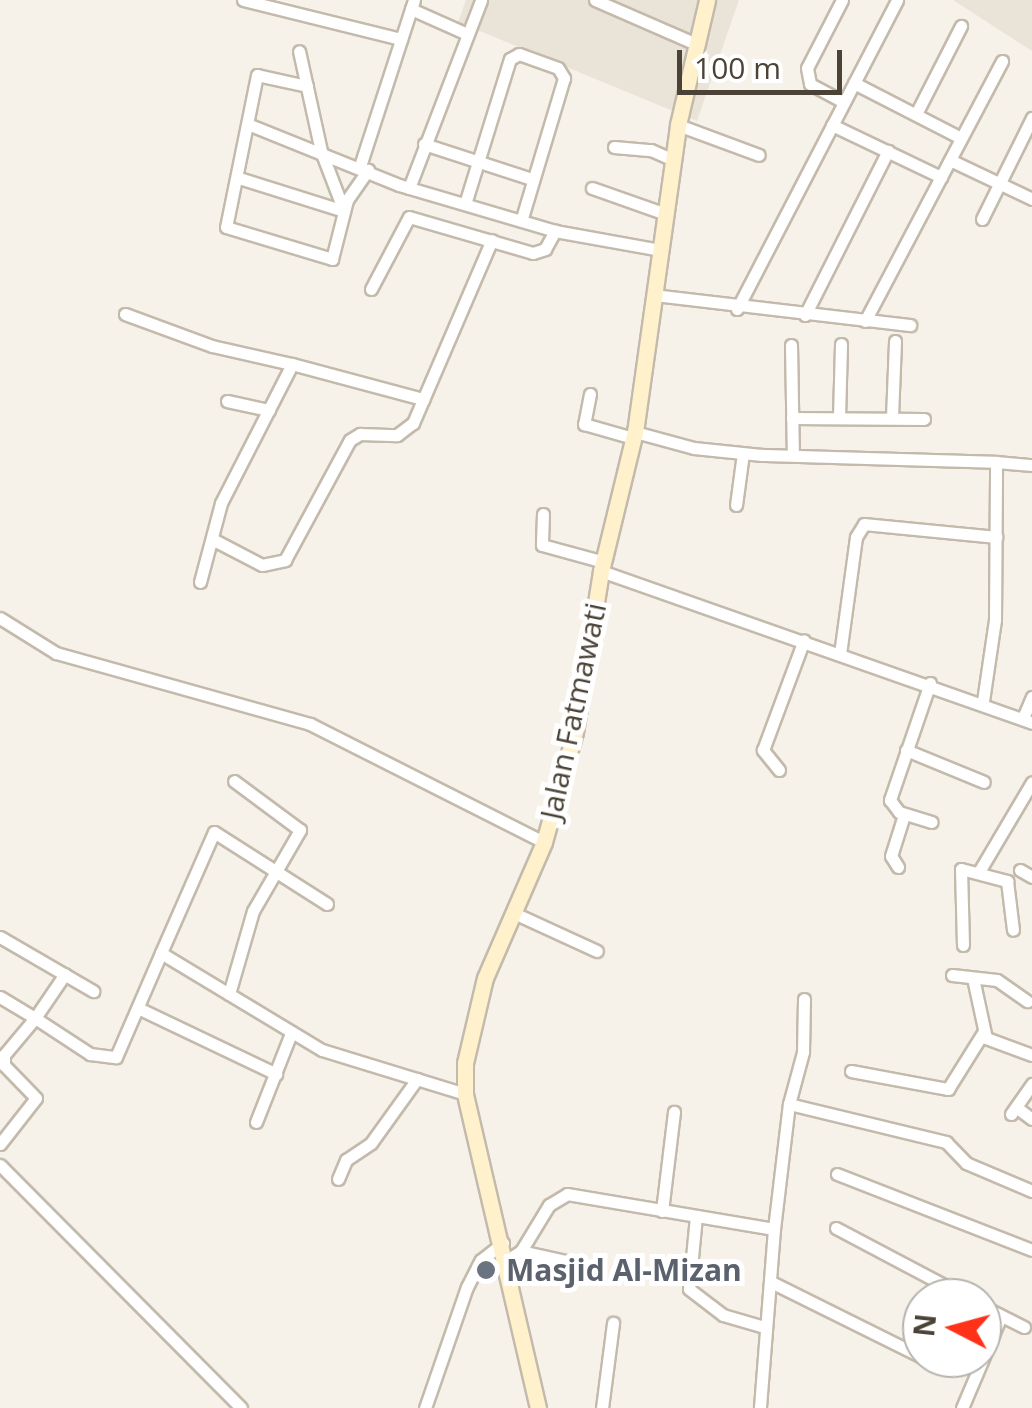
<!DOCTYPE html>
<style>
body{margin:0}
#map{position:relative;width:1032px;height:1408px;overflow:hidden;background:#f6f2ea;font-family:"Open Sans",sans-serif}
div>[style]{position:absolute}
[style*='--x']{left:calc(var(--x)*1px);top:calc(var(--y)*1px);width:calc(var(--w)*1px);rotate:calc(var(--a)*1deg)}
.residential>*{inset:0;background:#eae4d8}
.roads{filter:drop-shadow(2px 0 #c3baac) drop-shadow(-2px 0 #c3baac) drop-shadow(0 2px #c3baac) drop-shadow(0 -2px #c3baac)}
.street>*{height:11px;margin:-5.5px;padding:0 5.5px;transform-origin:5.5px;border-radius:5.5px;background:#fff}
.secondary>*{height:15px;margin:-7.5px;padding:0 7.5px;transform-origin:7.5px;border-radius:7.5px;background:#fff1cb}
.dots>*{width:28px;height:28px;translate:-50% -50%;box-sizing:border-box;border:5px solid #fff;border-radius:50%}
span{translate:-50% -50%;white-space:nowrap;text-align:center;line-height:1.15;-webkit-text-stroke:10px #fff;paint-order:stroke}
.street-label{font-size:30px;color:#4b4337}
.worship-label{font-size:30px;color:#5b616d;font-weight:700}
.left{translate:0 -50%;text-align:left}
.north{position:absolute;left:902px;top:1278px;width:100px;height:100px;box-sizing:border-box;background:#fff;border:2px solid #b7b4af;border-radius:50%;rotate:276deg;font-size:28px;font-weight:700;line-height:40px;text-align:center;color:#4b4337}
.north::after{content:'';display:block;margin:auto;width:35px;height:45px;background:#ff3218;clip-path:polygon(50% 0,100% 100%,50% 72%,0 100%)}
.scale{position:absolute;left:677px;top:50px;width:165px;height:45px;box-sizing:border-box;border:5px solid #4b4337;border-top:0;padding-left:12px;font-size:30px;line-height:35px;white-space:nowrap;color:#4b4337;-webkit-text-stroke:8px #fff;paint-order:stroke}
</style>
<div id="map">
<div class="residential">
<i style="clip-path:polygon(466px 0,739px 0,697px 121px,458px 22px)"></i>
<i style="clip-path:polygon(953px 0,1032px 0,1032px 51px)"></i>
</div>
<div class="roads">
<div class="street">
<i style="--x:243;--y:0;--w:163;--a:13.9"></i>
<i style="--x:414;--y:0;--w:9;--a:108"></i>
<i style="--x:411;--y:9;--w:59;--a:24"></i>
<i style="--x:595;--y:0;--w:110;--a:23.5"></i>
<i style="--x:842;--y:0;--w:76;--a:117.2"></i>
<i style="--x:807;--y:68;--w:16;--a:79"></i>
<i style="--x:810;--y:84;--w:38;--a:28"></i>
<i style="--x:854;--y:83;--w:120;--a:27.2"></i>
<i style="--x:307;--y:86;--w:51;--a:-167.6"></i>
<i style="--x:257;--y:75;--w:155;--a:101.5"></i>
<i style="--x:226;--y:227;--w:111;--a:16.8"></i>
<i style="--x:332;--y:259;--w:61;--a:-75.7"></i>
<i style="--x:347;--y:200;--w:37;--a:-55"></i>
<i style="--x:916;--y:114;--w:99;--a:-62.9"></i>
<i style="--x:250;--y:125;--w:161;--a:21.9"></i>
<i style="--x:399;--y:185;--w:163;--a:16.4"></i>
<i style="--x:555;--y:231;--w:108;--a:10.2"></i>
<i style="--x:678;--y:125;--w:86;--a:20.3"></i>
<i style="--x:832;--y:125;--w:121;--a:25.5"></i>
<i style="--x:424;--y:144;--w:114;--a:18"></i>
<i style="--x:614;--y:147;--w:37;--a:5"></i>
<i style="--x:651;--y:150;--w:24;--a:24"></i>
<i style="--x:950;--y:160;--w:91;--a:25.4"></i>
<i style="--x:360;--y:166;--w:165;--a:-72"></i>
<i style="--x:239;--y:178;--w:110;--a:17.4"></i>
<i style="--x:344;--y:211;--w:64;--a:-111"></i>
<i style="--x:321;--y:151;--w:102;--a:-102.4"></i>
<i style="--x:409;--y:188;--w:201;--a:-69"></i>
<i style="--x:592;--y:188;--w:78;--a:19.4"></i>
<i style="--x:465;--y:204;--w:152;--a:-72.8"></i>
<i style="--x:510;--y:59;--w:10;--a:-29"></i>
<i style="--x:519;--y:54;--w:41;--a:19.7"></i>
<i style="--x:558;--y:68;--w:12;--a:59"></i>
<i style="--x:564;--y:78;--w:149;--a:106.7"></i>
<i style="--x:982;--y:219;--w:113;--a:-63.7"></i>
<i style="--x:371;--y:289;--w:81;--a:-62.2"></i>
<i style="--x:409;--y:217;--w:129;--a:16.2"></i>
<i style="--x:533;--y:253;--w:13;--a:-18"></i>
<i style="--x:545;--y:249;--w:21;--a:-61"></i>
<i style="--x:654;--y:295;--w:258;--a:6.7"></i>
<i style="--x:737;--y:309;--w:348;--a:-62.6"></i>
<i style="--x:125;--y:314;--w:93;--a:20.2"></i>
<i style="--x:212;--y:346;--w:82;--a:12.7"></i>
<i style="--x:805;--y:315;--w:184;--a:-63.2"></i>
<i style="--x:865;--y:321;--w:294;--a:-62.2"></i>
<i style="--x:791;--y:345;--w:110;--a:89"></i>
<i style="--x:590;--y:394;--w:31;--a:101"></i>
<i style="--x:584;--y:424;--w:51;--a:15.9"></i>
<i style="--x:227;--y:401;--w:43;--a:12.1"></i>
<i style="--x:839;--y:417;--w:73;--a:-88.4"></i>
<i style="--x:892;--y:417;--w:76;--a:-87.7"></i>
<i style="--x:792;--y:418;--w:132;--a:0.4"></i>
<i style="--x:635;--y:432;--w:61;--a:15.2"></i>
<i style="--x:694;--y:448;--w:68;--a:5.9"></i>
<i style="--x:762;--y:455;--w:234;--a:1.7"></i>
<i style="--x:736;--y:505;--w:52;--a:-82.3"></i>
<i style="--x:543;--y:514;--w:31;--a:92"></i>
<i style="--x:542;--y:545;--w:64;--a:15.3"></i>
<i style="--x:212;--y:539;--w:56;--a:27.5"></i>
<i style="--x:262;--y:565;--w:24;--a:-12"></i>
<i style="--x:285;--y:560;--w:136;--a:-61.6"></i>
<i style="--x:350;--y:440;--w:12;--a:-31"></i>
<i style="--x:360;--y:434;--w:37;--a:2"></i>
<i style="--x:397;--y:435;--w:20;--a:-37"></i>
<i style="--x:413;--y:423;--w:199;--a:-66.7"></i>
<i style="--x:601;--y:571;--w:457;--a:19.4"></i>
<i style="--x:200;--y:582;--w:82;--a:-75.1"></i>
<i style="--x:221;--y:503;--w:156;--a:-62.9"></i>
<i style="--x:292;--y:364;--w:136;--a:15"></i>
<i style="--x:0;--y:618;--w:66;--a:32"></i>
<i style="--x:56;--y:653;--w:264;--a:15.6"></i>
<i style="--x:310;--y:724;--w:262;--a:26.8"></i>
<i style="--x:840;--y:654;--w:118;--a:-82.2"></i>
<i style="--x:856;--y:537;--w:15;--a:-58"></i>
<i style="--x:864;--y:524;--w:133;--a:5.6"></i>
<i style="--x:930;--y:683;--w:124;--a:108.9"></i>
<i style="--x:890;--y:800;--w:15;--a:53"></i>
<i style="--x:899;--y:812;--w:34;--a:17"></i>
<i style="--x:983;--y:701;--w:82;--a:-81.6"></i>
<i style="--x:995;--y:620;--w:158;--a:-89.6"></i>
<i style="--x:996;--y:462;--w:36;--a:5"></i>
<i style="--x:1023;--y:718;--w:23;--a:-67"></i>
<i style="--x:906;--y:750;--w:84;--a:22.3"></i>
<i style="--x:779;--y:770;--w:26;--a:-129"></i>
<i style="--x:763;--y:750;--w:117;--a:-69.6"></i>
<i style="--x:898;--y:867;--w:13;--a:-122"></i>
<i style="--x:891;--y:856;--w:43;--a:-72.4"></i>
<i style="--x:980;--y:870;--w:102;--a:-59.4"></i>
<i style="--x:1020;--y:870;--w:14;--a:30"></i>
<i style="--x:327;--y:904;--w:134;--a:-147.5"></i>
<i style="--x:214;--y:832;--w:132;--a:113.7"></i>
<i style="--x:161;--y:953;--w:188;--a:31.1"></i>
<i style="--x:322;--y:1050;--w:150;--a:17.1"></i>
<i style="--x:514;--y:913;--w:91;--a:24.6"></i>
<i style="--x:0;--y:937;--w:108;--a:30.1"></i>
<i style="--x:963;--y:945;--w:76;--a:-91.5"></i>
<i style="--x:961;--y:869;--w:48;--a:14.6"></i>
<i style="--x:1007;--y:881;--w:49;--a:83"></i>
<i style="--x:952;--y:975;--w:45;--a:6.3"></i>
<i style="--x:997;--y:980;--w:37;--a:35"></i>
<i style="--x:973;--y:978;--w:61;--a:77.8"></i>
<i style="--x:986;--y:1038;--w:49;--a:20.3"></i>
<i style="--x:229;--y:994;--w:86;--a:-73.9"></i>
<i style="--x:253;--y:911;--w:94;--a:-59.9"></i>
<i style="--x:300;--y:830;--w:82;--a:-143.4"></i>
<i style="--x:0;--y:997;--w:41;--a:31"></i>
<i style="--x:35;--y:1018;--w:53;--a:-55.7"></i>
<i style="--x:140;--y:1009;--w:151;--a:25.5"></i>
<i style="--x:851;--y:1071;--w:99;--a:10.5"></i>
<i style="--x:948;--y:1089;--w:66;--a:-58"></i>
<i style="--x:789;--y:1104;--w:54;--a:-74.9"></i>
<i style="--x:803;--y:1052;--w:53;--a:-88.9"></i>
<i style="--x:1016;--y:1107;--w:20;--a:37"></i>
<i style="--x:1011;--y:1114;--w:37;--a:-55"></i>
<i style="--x:256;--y:1122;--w:96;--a:-68.5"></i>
<i style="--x:0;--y:1144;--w:58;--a:-52"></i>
<i style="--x:36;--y:1098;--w:46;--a:-134.1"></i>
<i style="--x:4;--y:1065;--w:10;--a:-90"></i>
<i style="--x:4;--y:1055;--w:48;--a:-50"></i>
<i style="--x:35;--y:1018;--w:66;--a:33.2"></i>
<i style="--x:90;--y:1054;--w:26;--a:7"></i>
<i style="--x:116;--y:1057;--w:113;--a:-66.6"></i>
<i style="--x:0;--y:1165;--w:342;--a:45.2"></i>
<i style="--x:837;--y:1174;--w:209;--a:21.3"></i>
<i style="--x:338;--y:1179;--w:21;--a:-67"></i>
<i style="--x:346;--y:1160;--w:30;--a:-34"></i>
<i style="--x:371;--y:1143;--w:79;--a:-54.3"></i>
<i style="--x:662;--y:1211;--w:100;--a:-83.1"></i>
<i style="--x:696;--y:1216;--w:73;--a:95.5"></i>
<i style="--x:689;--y:1289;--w:43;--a:37.4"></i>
<i style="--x:723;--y:1315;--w:43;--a:16.3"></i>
<i style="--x:836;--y:1228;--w:149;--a:27.9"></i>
<i style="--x:774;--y:1229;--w:126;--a:-83.2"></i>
<i style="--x:789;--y:1104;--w:162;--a:13.6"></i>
<i style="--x:946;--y:1142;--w:29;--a:46"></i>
<i style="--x:966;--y:1163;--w:72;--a:23"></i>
<i style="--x:521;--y:1251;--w:59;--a:12.6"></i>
<i style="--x:507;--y:1260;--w:17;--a:-33"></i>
<i style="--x:521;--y:1251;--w:54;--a:-58.7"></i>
<i style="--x:549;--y:1205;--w:21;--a:-31"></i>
<i style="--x:567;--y:1194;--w:210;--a:9.6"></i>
<i style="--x:774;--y:1229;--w:180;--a:94.5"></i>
<i style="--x:771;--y:1282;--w:169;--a:26.4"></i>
<i style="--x:982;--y:1306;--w:47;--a:26.6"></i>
<i style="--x:425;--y:1408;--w:128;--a:-70.9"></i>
<i style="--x:467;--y:1287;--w:30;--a:-63"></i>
<i style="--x:481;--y:1260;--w:28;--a:-38"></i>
<i style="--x:602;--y:1408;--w:86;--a:-82.6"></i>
<i style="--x:962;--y:1408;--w:100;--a:-67"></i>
</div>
<div class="secondary">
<i style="--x:538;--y:1408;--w:322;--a:-103.1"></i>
<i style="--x:465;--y:1094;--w:31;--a:-90"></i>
<i style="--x:465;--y:1063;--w:87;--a:-76.8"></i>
<i style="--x:485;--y:978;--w:148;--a:-66.5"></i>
<i style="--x:544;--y:842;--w:114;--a:-74.3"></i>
<i style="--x:575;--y:732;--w:163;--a:-80.8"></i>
<i style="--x:601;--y:571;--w:143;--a:-76.3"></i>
<i style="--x:635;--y:432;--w:310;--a:-82"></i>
<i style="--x:678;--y:125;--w:128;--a:-76.9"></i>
</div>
</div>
<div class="dots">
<i style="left:486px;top:1270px;background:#6b7280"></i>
</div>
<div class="street-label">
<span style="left:573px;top:711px;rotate:-78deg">Jalan Fatmawati</span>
</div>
<div class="worship-label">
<span class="left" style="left:506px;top:1270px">Masjid Al-Mizan</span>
</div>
<div class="north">N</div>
<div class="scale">100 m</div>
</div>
